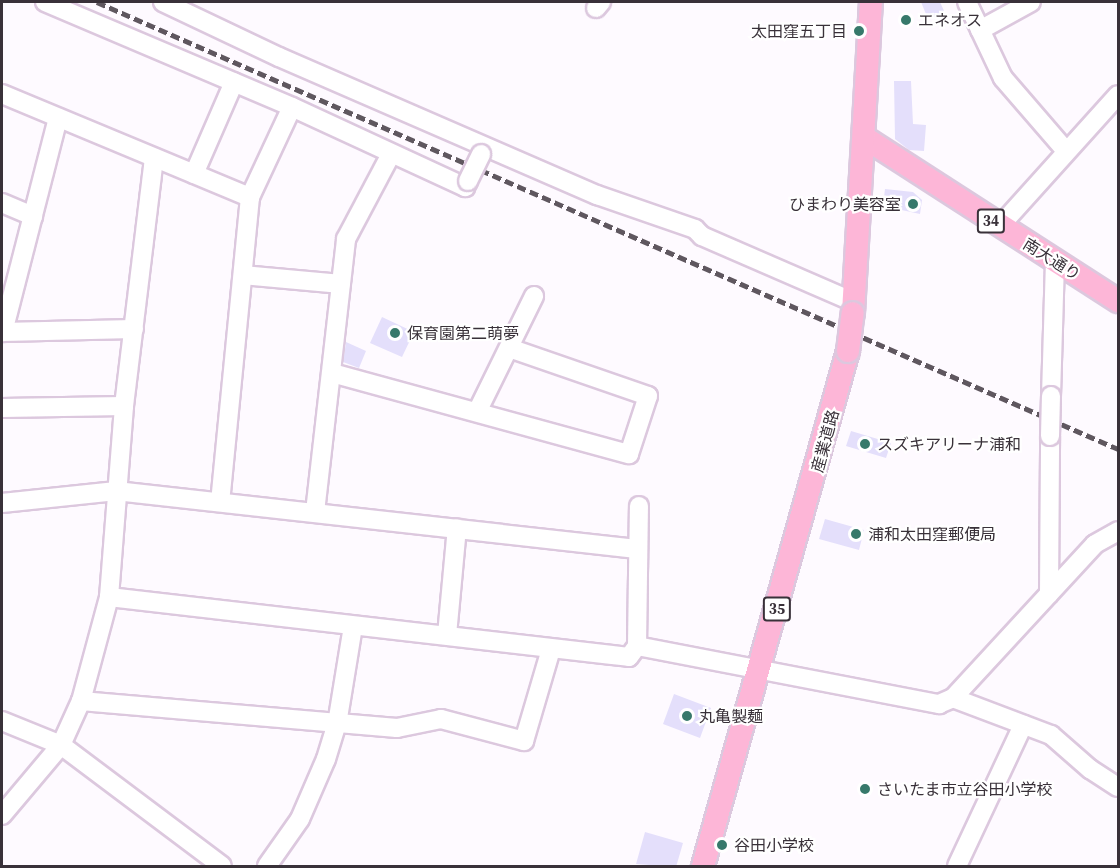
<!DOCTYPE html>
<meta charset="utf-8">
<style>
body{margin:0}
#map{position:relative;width:1120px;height:868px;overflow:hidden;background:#fefaff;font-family:"Source Serif 4","Noto Sans JP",serif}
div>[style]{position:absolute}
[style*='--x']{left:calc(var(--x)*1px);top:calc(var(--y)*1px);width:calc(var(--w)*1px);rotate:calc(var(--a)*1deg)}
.building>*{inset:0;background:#e4dffb}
.roads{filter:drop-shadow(2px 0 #dcc8de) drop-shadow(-2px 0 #dcc8de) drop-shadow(0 2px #dcc8de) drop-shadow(0 -2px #dcc8de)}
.minor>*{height:18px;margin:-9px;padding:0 9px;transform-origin:9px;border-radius:9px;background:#fff}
.major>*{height:22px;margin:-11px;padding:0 11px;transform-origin:11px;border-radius:11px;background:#fdb6d7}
.rail>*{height:4.5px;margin-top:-2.25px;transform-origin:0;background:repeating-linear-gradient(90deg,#5f575f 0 9px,transparent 0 13.5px)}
.bridges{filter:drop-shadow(2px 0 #dcc8de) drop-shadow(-2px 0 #dcc8de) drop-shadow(0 2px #dcc8de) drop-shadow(0 -2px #dcc8de)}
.minor-bridge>*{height:18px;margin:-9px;padding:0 9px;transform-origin:9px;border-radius:9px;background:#fff}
.major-bridge>*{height:22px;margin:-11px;padding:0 11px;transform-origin:11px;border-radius:11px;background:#fdb6d7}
.dots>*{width:16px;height:16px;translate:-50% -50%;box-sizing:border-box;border:3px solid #fff;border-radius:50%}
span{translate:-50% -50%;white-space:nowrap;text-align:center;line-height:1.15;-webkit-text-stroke:4.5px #fff;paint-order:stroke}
.shield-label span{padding:2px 4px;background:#fff;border:2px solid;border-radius:4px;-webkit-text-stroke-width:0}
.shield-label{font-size:15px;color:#393139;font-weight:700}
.poi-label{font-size:16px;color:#393139}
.left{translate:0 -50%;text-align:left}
.right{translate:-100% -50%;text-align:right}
.street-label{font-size:16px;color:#393139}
.frame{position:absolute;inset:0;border:3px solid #393139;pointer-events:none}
</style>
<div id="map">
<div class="building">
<i style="clip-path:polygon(921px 2px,940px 2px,945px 13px,928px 19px)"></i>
<i style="clip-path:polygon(894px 81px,911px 81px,913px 124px,926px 125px,924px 151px,909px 150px,895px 139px)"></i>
<i style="clip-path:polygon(885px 189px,913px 192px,922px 200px,920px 214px,883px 206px)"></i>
<i style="clip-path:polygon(382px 317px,414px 332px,402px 357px,370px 343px)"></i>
<i style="clip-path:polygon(346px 342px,366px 351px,359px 368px,343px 362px)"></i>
<i style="clip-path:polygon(851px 431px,891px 443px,886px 458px,846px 446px)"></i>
<i style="clip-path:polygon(825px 519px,864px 530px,859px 550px,819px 539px)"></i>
<i style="clip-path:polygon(674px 694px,711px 708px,700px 738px,663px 724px)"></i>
<i style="clip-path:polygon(645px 832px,683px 843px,676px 867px,636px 864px)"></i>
</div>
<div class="roads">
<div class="minor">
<i style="--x:45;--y:2;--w:268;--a:23"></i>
<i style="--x:292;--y:107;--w:191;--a:24.8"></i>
<i style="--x:465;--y:187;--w:7;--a:-63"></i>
<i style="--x:163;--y:2;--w:128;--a:25.4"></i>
<i style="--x:279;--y:57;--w:347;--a:23.5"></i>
<i style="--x:597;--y:195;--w:104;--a:19.1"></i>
<i style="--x:695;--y:229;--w:10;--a:45"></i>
<i style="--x:702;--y:236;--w:166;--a:23.5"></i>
<i style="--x:967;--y:2;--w:84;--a:64.7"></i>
<i style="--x:1003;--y:78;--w:96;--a:49.2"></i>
<i style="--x:596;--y:8;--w:8;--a:-50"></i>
<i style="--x:980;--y:30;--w:58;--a:-28.8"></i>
<i style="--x:2;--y:94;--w:269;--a:22.6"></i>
<i style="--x:250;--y:197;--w:306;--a:95.6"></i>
<i style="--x:194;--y:174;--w:100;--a:-66.5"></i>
<i style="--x:250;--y:197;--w:99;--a:-65"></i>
<i style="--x:2;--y:203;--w:34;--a:23"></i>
<i style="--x:1000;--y:226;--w:176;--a:-48"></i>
<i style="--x:243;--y:275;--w:98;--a:5.2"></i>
<i style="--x:2;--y:332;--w:132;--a:-1.3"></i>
<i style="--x:3;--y:332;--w:221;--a:-75.6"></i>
<i style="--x:332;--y:373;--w:308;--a:15.3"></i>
<i style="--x:629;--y:454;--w:61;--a:-71.9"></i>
<i style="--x:648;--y:396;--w:147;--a:-160.9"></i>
<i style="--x:1051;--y:396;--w:134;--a:-88.3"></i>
<i style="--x:2;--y:408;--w:122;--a:-0.9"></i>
<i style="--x:478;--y:410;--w:127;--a:-63.8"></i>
<i style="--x:2;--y:503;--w:115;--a:-6"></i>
<i style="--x:116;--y:491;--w:524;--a:6.35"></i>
<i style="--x:315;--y:512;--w:275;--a:-83.5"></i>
<i style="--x:346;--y:239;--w:96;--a:-62.1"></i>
<i style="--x:1049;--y:594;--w:158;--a:-89.6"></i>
<i style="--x:109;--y:597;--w:523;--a:6.58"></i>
<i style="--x:629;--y:657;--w:14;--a:-54"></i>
<i style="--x:637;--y:646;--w:308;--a:10.9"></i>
<i style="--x:939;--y:704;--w:15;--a:-23"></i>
<i style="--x:953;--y:698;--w:209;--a:-47.3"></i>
<i style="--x:1095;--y:544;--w:26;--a:-29"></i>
<i style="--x:447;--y:635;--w:107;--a:-84.7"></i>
<i style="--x:637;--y:646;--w:140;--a:-89.2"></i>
<i style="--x:953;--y:698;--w:105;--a:20.7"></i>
<i style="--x:1051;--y:735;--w:52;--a:41.1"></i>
<i style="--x:1090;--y:769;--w:33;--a:33"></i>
<i style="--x:81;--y:701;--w:317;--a:4.9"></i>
<i style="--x:397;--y:728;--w:45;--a:-11.6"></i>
<i style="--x:441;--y:719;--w:86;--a:14.8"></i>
<i style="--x:524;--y:741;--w:96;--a:-73.6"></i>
<i style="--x:2;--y:721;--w:64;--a:22.1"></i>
<i style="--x:61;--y:745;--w:201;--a:36.9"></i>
<i style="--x:2;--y:815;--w:92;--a:-49.9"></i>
<i style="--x:61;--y:745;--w:48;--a:-65.6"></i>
<i style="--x:81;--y:701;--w:108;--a:-74.9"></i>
<i style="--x:109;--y:597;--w:192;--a:-85.5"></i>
<i style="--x:124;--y:406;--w:250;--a:-83.1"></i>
<i style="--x:267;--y:866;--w:57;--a:-54.9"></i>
<i style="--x:300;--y:819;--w:65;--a:-66.6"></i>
<i style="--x:326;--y:759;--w:37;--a:-73"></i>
<i style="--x:337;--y:724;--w:99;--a:-80.7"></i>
<i style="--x:957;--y:866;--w:156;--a:-64.9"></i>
</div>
<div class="major">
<i style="--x:865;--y:138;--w:301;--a:32.8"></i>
<i style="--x:853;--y:313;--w:312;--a:-86.7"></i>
<i style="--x:703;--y:866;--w:535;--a:-74.28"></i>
</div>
</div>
<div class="rail">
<i style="--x:97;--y:2;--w:1115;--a:23.64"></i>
</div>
<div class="bridges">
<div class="minor-bridge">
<i style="--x:468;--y:181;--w:30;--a:-64"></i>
<i style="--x:1050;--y:436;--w:40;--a:-88.6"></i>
</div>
<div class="major-bridge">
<i style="--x:848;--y:351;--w:38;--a:-83"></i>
</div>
</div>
<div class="dots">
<i style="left:906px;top:20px;background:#37796b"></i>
<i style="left:859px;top:31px;background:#37796b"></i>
<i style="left:913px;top:204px;background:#37796b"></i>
<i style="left:395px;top:333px;background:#37796b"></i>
<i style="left:865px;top:444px;background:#37796b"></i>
<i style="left:856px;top:534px;background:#37796b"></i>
<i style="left:687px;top:716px;background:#37796b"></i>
<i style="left:865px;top:789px;background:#37796b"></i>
<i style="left:722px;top:845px;background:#37796b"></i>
</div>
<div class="shield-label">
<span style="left:991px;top:221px">34</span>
<span style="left:777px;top:609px">35</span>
</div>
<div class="poi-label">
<span class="left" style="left:918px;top:20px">エネオス</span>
<span class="right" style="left:847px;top:31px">太田窪五丁目</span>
<span class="right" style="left:901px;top:204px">ひまわり美容室</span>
<span class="left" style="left:407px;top:333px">保育園第二萌夢</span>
<span class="left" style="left:877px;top:444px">スズキアリーナ浦和</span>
<span class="left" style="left:868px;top:534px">浦和太田窪郵便局</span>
<span class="left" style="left:699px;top:716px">丸亀製麺</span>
<span class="left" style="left:877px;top:789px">さいたま市立谷田小学校</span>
<span class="left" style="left:734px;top:845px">谷田小学校</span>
</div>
<div class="street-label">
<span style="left:1052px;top:259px;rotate:32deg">南大通り</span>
<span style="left:825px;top:441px;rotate:-75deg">産業道路</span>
</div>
<div class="frame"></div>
</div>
